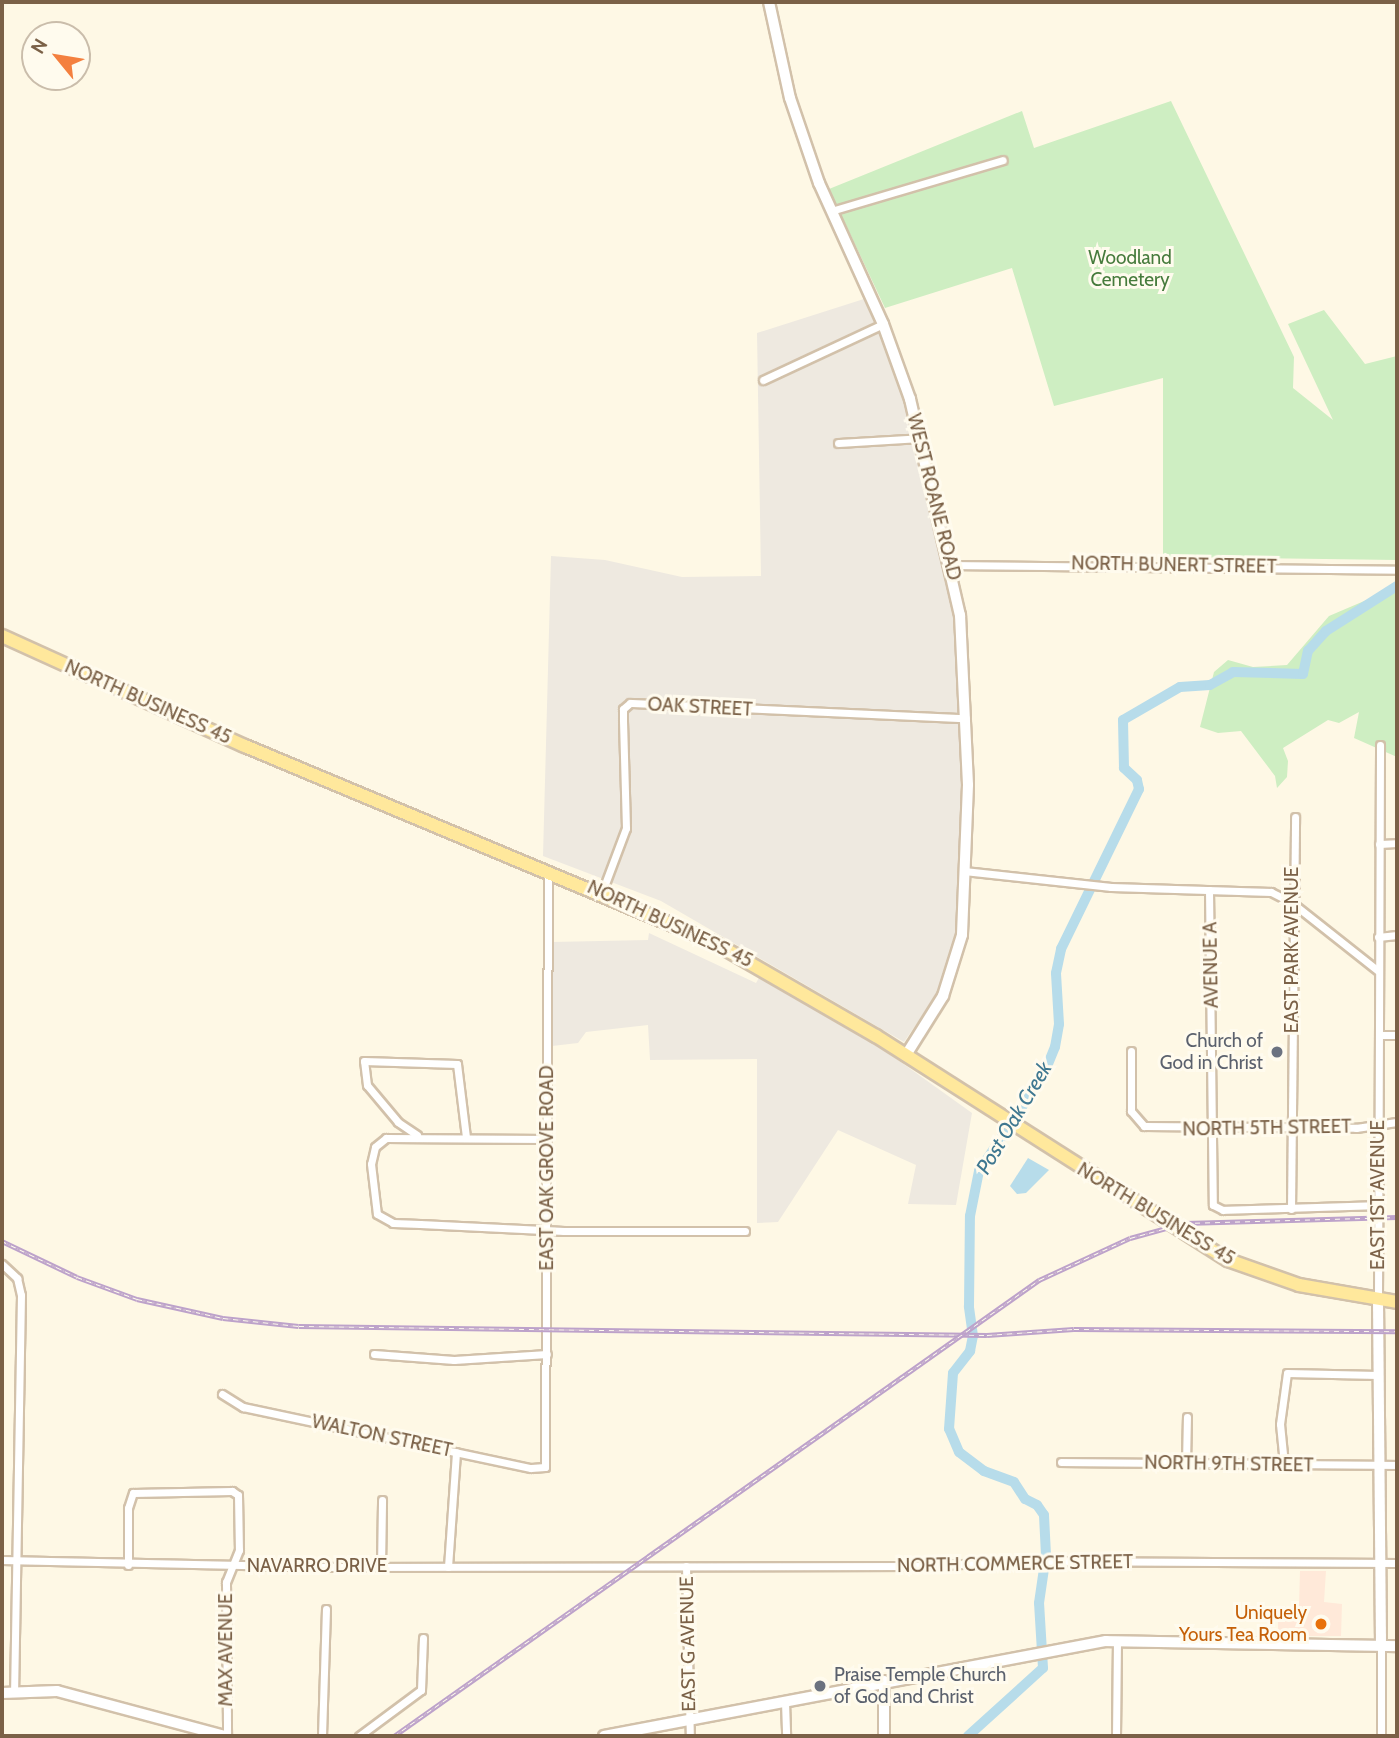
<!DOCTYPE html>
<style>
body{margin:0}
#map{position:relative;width:1399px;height:1738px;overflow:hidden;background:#fef8e5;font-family:Cabin,sans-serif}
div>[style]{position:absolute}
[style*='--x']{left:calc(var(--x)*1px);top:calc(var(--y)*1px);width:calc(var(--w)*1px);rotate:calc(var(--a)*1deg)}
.commercial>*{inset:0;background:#ffe9d9}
.industrial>*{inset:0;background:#eee9e0}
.green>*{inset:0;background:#ceeec2}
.water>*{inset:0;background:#b7dcea}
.river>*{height:10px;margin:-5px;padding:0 5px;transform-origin:5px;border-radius:5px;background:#b7dcea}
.roads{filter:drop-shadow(2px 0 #d2c1aa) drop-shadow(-2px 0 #d2c1aa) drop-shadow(0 2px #d2c1aa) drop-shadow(0 -2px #d2c1aa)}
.street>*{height:7px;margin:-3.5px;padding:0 3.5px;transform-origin:3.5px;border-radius:3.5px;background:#fff}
.secondary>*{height:10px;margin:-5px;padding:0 5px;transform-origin:5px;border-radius:5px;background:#fff}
.primary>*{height:12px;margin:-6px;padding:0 6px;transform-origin:6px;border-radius:6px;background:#ffe89c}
.rail>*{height:4.5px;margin-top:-2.25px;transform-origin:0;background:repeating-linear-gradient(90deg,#fffbee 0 5px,#bda2ca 0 10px);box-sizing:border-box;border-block:2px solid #bda2ca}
.dots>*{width:19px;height:19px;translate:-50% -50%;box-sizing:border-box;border:4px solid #fffbee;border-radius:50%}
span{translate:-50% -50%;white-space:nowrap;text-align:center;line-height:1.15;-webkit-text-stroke:6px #fffbee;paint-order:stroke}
.park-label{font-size:19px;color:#467b3c}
.street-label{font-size:19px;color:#7b6147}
.worship-label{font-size:19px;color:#5b616d}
.right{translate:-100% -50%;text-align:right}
.left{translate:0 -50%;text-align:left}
.food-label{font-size:19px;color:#c56008}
.water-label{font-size:21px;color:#3e7790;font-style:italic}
.frame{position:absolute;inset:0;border:4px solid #7b6147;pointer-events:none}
.north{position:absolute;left:21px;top:21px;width:70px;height:70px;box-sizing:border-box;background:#fffbee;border:2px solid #cabdab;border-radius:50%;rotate:300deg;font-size:19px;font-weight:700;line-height:28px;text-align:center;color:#7b6147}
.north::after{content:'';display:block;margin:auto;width:24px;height:32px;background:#f4803f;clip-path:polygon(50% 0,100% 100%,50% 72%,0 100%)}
</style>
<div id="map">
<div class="commercial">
<i style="clip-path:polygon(1300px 1571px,1326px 1571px,1324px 1602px,1342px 1604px,1341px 1636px,1278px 1636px,1278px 1607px,1299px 1606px)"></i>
</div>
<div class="industrial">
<i style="clip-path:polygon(867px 298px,916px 431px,956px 603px,963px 821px,956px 946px,941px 988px,904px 1042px,661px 901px,543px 856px,551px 556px,605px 560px,682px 577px,761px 576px,757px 333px)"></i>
<i style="clip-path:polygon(649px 933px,756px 983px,760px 976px,870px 1040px,972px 1113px,956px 1205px,908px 1204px,916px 1165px,838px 1130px,778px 1222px,757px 1223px,757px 1059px,650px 1060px,648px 1025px,586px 1032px,578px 1043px,552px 1046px,552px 942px,648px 940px)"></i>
</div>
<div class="green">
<i style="clip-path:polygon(1171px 101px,1294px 357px,1293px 388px,1333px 420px,1288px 324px,1324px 310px,1365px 364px,1397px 356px,1397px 560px,1163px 557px,1163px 378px,1054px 406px,1012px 268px,885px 308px,829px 189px,1022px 111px,1034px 148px)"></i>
<i style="clip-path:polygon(1397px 587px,1397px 757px,1354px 738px,1359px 712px,1339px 723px,1328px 720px,1283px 748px,1288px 761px,1287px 777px,1277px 788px,1275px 776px,1241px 731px,1218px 733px,1200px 727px,1214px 672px,1228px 660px,1253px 667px,1287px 665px,1329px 616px)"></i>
</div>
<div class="water">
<i style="clip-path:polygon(1028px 1158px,1049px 1170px,1026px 1193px,1017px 1194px,1010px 1186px)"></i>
</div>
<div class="river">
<i style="--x:968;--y:1736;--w:101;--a:-42.2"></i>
<i style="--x:1043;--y:1668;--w:65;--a:-93.5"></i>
<i style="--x:1039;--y:1603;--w:49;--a:-81.7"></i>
<i style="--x:1046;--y:1555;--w:40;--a:-92.9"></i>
<i style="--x:1044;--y:1515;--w:12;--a:-125"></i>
<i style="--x:1037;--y:1505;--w:13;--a:-153"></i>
<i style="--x:1025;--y:1499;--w:20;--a:-123"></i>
<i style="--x:1014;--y:1482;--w:32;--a:-160"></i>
<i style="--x:984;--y:1471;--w:31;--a:-143"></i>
<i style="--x:959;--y:1452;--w:25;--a:-113"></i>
<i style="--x:949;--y:1429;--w:56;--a:-85.9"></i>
<i style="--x:953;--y:1373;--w:28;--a:-52"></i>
<i style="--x:970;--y:1351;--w:15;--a:-79"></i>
<i style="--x:973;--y:1336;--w:30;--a:-98"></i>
<i style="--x:969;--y:1306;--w:90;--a:-89.4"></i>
<i style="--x:970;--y:1216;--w:46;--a:-78.7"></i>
<i style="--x:979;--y:1171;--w:117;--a:-56.2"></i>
<i style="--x:1044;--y:1074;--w:29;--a:-68"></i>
<i style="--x:1055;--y:1047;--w:23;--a:-80"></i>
<i style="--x:1059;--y:1024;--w:51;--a:-93.4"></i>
<i style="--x:1056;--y:973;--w:25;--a:-78"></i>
<i style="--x:1061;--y:949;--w:178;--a:-64"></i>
<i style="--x:1139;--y:789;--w:9;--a:-103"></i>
<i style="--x:1137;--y:780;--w:18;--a:-137"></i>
<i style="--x:1124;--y:768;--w:48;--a:-91.2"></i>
<i style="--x:1123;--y:720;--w:66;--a:-30.1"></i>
<i style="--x:1180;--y:687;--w:30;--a:-4"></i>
<i style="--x:1210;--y:685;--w:26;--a:-29"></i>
<i style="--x:1233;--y:672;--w:70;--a:1.6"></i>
<i style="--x:1303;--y:674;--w:24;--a:-78"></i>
<i style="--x:1308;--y:651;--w:27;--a:-48"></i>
<i style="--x:1326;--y:631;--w:84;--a:-32.4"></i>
</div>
<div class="roads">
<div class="street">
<i style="--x:831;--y:211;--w:179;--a:-16.5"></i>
<i style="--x:763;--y:380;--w:132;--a:-25"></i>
<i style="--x:838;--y:443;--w:83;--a:-3.4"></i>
<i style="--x:952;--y:565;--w:445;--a:0.6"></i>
<i style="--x:1379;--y:844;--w:18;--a:-3"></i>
<i style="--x:964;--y:871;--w:148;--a:6.2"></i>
<i style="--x:1111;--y:887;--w:160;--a:1.8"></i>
<i style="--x:1271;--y:892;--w:22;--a:27"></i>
<i style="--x:1291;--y:902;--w:110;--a:38.3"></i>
<i style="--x:1209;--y:890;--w:315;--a:89.3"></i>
<i style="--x:1213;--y:1205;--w:11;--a:27"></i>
<i style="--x:1223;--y:1210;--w:155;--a:-1.8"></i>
<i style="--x:602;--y:892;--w:68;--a:-69.4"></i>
<i style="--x:626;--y:828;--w:109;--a:-91.6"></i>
<i style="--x:623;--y:719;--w:10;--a:-90"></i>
<i style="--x:623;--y:709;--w:9;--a:-41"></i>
<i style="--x:630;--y:703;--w:336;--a:2.6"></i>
<i style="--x:1378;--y:937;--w:19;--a:-6"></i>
<i style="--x:1379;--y:1035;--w:18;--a:0"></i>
<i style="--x:1131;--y:1051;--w:60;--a:90"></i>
<i style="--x:1131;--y:1111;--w:20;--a:49"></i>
<i style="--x:1144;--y:1126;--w:212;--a:0.5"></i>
<i style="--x:1356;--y:1128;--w:41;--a:-8.3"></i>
<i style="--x:417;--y:1135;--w:23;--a:-146"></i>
<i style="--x:398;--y:1122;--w:48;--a:-130"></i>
<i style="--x:367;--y:1085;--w:24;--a:-97"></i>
<i style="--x:364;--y:1061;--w:93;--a:1.8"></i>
<i style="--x:457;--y:1064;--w:74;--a:83"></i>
<i style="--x:547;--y:1139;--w:161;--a:-179.6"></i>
<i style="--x:386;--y:1138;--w:14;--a:141"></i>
<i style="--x:375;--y:1147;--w:17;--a:103"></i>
<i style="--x:371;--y:1164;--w:50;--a:83.2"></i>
<i style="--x:377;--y:1214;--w:18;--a:29"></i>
<i style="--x:393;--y:1223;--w:27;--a:2"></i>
<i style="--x:420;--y:1224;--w:144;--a:2.8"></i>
<i style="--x:564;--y:1231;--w:181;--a:0"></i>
<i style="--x:1291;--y:1209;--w:392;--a:-89.4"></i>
<i style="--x:2;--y:1264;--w:21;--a:43"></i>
<i style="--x:17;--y:1278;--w:17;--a:77"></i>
<i style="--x:21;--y:1295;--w:396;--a:91"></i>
<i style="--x:1378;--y:1299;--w:554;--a:-89.79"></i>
<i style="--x:374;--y:1354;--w:80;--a:4.3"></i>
<i style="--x:454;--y:1360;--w:93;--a:-3.7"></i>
<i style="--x:222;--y:1394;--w:25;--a:32"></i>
<i style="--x:243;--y:1407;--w:294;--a:12"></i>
<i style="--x:531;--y:1468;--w:14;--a:-4"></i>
<i style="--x:545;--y:1467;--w:596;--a:-89.71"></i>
<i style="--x:1061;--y:1462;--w:336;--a:0.5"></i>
<i style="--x:1186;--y:1463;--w:46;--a:-88.8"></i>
<i style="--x:1284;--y:1464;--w:40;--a:-95.7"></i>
<i style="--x:1280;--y:1424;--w:51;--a:-82.2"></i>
<i style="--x:1287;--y:1373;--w:91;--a:1.3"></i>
<i style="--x:2;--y:1560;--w:335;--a:1.2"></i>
<i style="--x:337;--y:1567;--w:580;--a:-0.1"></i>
<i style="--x:917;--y:1566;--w:115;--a:-2.5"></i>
<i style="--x:1032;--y:1561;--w:365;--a:0.3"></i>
<i style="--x:128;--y:1565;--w:57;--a:-90"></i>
<i style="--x:128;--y:1508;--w:16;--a:-72"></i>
<i style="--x:133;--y:1493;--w:99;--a:-1.2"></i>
<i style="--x:232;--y:1491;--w:7;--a:34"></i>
<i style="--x:238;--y:1495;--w:55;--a:89"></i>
<i style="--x:239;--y:1550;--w:35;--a:112"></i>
<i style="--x:226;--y:1582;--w:154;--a:89.6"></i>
<i style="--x:686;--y:1566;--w:170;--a:88.7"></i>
<i style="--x:381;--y:1567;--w:67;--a:-89.1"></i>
<i style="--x:448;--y:1567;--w:115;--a:-86"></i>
<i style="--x:1381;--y:1645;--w:91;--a:90"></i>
<i style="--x:785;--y:1702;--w:34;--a:88"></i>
<i style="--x:322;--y:1736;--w:127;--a:-88.2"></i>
<i style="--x:359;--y:1736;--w:77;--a:-36.6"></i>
<i style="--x:421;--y:1690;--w:52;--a:-87.8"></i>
<i style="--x:1116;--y:1736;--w:95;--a:-89.4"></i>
</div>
<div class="secondary">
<i style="--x:769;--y:2;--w:98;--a:77.7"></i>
<i style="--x:790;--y:98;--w:90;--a:71.2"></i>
<i style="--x:819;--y:183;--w:155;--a:65.6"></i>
<i style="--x:883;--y:324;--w:80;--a:70.2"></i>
<i style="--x:910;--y:399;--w:222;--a:77"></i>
<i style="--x:960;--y:615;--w:170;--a:87.3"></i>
<i style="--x:968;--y:785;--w:150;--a:92.3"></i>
<i style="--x:962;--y:935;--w:64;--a:107.3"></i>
<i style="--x:943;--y:996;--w:70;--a:122.1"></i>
<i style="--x:1378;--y:1300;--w:345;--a:89.5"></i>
<i style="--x:884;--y:1681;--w:55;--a:90"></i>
<i style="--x:2;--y:1693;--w:55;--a:-2.1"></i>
<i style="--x:57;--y:1691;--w:174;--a:15"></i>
<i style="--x:604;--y:1736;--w:511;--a:-10.72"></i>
<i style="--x:1106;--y:1641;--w:291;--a:1"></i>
</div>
<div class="primary">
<i style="--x:2;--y:636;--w:267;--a:24.4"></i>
<i style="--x:245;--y:746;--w:507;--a:22.72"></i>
<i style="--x:713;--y:942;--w:188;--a:30"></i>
<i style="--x:876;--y:1036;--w:417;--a:32.5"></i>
<i style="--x:1228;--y:1260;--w:75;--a:19.4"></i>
<i style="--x:1299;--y:1285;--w:99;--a:9.8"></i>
</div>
</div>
<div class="rail">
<i style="--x:2;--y:1241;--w:83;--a:25.6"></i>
<i style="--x:77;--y:1277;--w:64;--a:20.1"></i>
<i style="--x:137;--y:1299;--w:88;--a:12.5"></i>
<i style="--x:223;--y:1318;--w:76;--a:6"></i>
<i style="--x:299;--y:1326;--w:688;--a:0.75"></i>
<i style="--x:987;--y:1335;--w:87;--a:-3.9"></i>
<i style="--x:1074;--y:1329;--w:323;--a:0.4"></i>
<i style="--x:394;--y:1736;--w:790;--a:-35.26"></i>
<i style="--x:1039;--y:1280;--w:100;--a:-24.8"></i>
<i style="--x:1130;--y:1238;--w:57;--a:-15.3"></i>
<i style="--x:1185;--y:1223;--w:212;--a:-1.6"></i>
</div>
<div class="dots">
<i style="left:1277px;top:1052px;background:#6b7280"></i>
<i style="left:1321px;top:1624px;background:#e8710a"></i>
<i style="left:820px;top:1686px;background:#6b7280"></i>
</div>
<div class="park-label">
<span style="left:1130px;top:269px">Woodland<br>Cemetery</span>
</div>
<div class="street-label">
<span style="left:934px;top:497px;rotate:76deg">WEST ROANE ROAD</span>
<span style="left:1174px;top:565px;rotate:1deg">NORTH BUNERT STREET</span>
<span style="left:148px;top:702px;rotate:24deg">NORTH BUSINESS 45</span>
<span style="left:700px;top:707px;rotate:3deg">OAK STREET</span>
<span style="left:670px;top:924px;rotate:25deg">NORTH BUSINESS 45</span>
<span style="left:1292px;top:950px;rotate:-90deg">EAST PARK AVENUE</span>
<span style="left:1211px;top:965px;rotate:-91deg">AVENUE A</span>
<span style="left:1267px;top:1128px;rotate:-1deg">NORTH 5TH STREET</span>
<span style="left:547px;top:1168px;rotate:-90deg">EAST OAK GROVE ROAD</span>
<span style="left:1378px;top:1195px;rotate:-90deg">EAST 1ST AVENUE</span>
<span style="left:1156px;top:1214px;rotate:31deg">NORTH BUSINESS 45</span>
<span style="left:382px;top:1436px;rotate:12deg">WALTON STREET</span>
<span style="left:1229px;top:1464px;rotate:1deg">NORTH 9TH STREET</span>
<span style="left:1015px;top:1564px;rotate:-1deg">NORTH COMMERCE STREET</span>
<span style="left:317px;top:1566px">NAVARRO DRIVE</span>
<span style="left:688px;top:1644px;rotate:-91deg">EAST G AVENUE</span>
<span style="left:226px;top:1650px;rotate:-90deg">MAX AVENUE</span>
</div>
<div class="worship-label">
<span class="right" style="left:1263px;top:1052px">Church of<br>God in Christ</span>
<span class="left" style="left:834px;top:1686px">Praise Temple Church<br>of God and Christ</span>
</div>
<div class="food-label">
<span class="right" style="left:1307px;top:1624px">Uniquely<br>Yours Tea Room</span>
</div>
<div class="water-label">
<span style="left:1014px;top:1118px;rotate:-59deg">Post Oak Creek</span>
</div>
<div class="frame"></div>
<div class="north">N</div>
</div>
